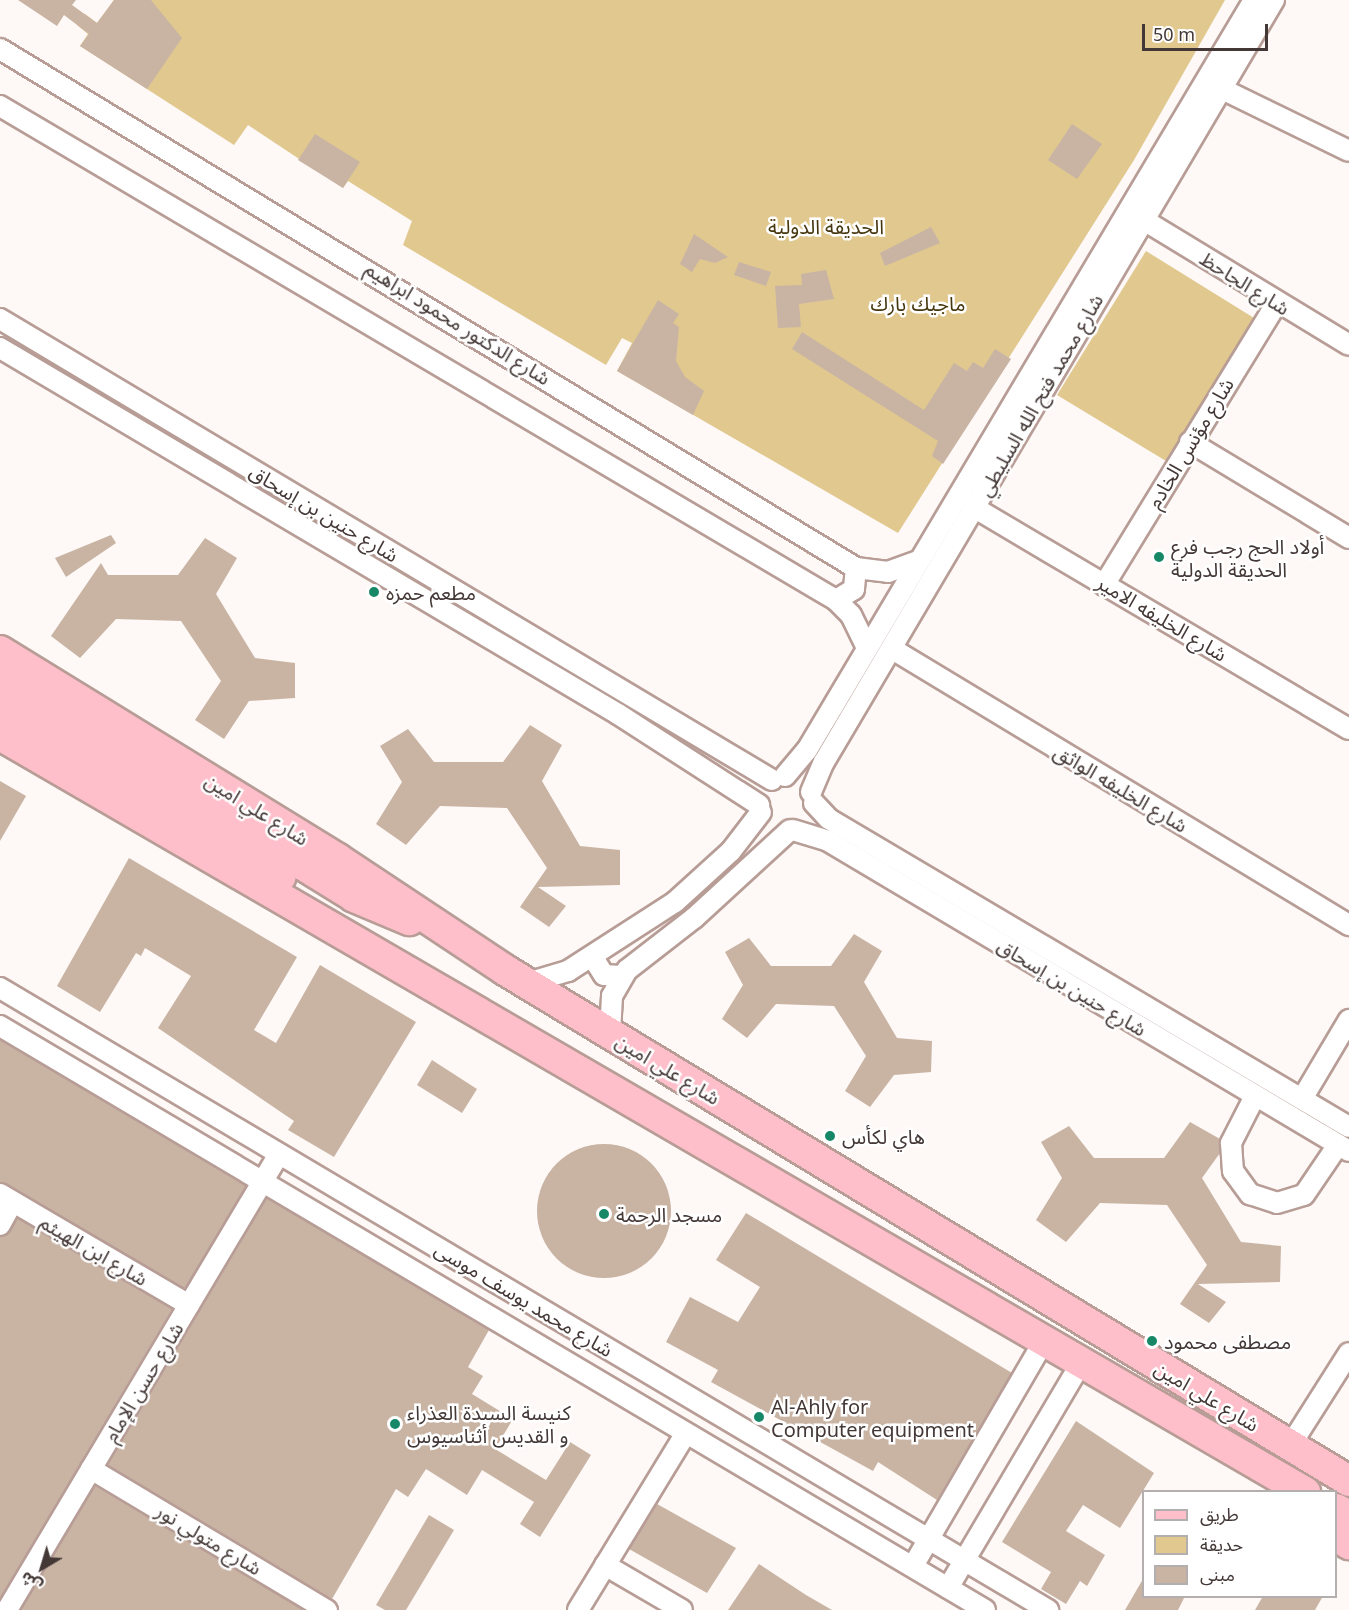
<!DOCTYPE html>
<meta charset="utf-8">
<style>
body{margin:0}
#map{position:relative;width:1349px;height:1610px;overflow:hidden;background:#fef8f6;font-family:"Noto Sans","Noto Sans Arabic",sans-serif}
div>[style]{position:absolute}
[style*='--x']{left:calc(var(--x)*1px);top:calc(var(--y)*1px);width:calc(var(--w)*1px);rotate:calc(var(--a)*1deg)}
.green>*{inset:0;background:#e0c88f}
.building>*{inset:0;background:#c9b4a4}
.round{border-radius:50%}
.roads{filter:drop-shadow(2px 0 #b79d96) drop-shadow(-2px 0 #b79d96) drop-shadow(0 2px #b79d96) drop-shadow(0 -2px #b79d96)}
.minor>*{height:20px;margin:-10px;padding:0 10px;transform-origin:10px;border-radius:10px;background:#fff}
.primary>*{height:30px;margin:-15px;padding:0 15px;transform-origin:15px;border-radius:15px;background:#febeca}
.dots>*{width:16px;height:16px;translate:-50% -50%;box-sizing:border-box;border:3px solid #fff;border-radius:50%}
span{translate:-50% -50%;white-space:nowrap;text-align:center;line-height:1.15;-webkit-text-stroke:5px #fff;paint-order:stroke}
.park-label{font-size:20px;color:#45360e}
.street-label{font-size:20px;color:#433836}
.poi-label{font-size:20px;color:#433836}
.left{translate:0 -50%;text-align:left}
.legend{position:absolute;left:1142px;top:1490px;width:195px;height:108px;box-sizing:border-box;background:#fff;border:2px solid #b4afaf;margin:0;padding:8px 10px;list-style:none;font-size:18px;color:#433836}
.legend li{display:flex;align-items:center;gap:12px;height:30px}
.legend b{width:30px;border:2px solid #b4afaf}
.north{position:absolute;left:12px;top:1538px;width:60px;height:60px;-webkit-text-stroke:4px #fff;paint-order:stroke;rotate:218deg;font-size:16px;font-weight:700;line-height:24px;text-align:center;color:#433836}
.north::after{content:'';display:block;margin:auto;width:21px;height:27px;background:#433836;clip-path:polygon(50% 0,100% 100%,50% 72%,0 100%)}
.scale{position:absolute;left:1142px;top:24px;width:126px;height:27px;box-sizing:border-box;border:3px solid #433836;border-top:0;padding-left:8px;font-size:18px;line-height:21px;white-space:nowrap;color:#433836;-webkit-text-stroke:4px #fff;paint-order:stroke}
</style>
<div id="map">
<div class="green">
<i style="clip-path:polygon(114px 0,1225px 0,1134px 160px,898px 533px,617px 371px,632px 343px,622px 338px,606px 365px,403px 245px,412px 221px,348px 181px,343px 188px,248px 125px,234px 145px,80px 46px,88px 34px,77px 25px,85px 14px,97px 23px)"></i>
<i style="clip-path:polygon(1146px 251px,1254px 318px,1166px 461px,1057px 395px)"></i>
</div>
<div class="building">
<i style="clip-path:polygon(18px 0,76px 0,72px 5px,97px 23px,114px 0,151px 0,182px 38px,147px 89px,80px 46px,89px 34px,64px 15px,57px 26px)"></i>
<i style="clip-path:polygon(1072px 124px,1102px 144px,1077px 179px,1048px 160px)"></i>
<i style="clip-path:polygon(315px 134px,360px 162px,343px 188px,298px 160px)"></i>
<i style="clip-path:polygon(931px 227px,940px 243px,885px 266px,880px 253px)"></i>
<i style="clip-path:polygon(694px 234px,728px 257px,715px 263px,700px 259px,692px 272px,680px 264px)"></i>
<i style="clip-path:polygon(739px 262px,771px 272px,766px 286px,734px 275px)"></i>
<i style="clip-path:polygon(826px 270px,834px 299px,799px 304px,801px 327px,778px 328px,775px 286px,802px 285px,801px 274px)"></i>
<i style="clip-path:polygon(658px 300px,679px 314px,673px 323px,679px 327px,676px 361px,685px 377px,704px 391px,693px 415px,617px 371px)"></i>
<i style="clip-path:polygon(802px 332px,924px 410px,954px 363px,967px 371px,973px 362px,983px 368px,995px 349px,1011px 359px,943px 464px,932px 456px,938px 441px,792px 349px)"></i>
<i style="clip-path:polygon(111px 535px,116px 543px,66px 577px,55px 558px)"></i>
<i style="clip-path:polygon(205px 538px,237px 558px,216px 594px,255px 658px,295px 663px,295px 698px,249px 701px,224px 739px,195px 720px,221px 681px,181px 621px,116px 619px,80px 658px,51px 636px,101px 563px,108px 575px,178px 575px)"></i>
<i style="clip-path:polygon(530px 725px,562px 745px,542px 781px,580px 846px,620px 850px,620px 885px,538px 887px,566px 906px,549px 927px,520px 907px,547px 868px,507px 808px,440px 806px,406px 845px,376px 824px,402px 782px,380px 746px,408px 729px,434px 762px,503px 762px)"></i>
<i style="clip-path:polygon(0 781px,26px 796px,0 841px)"></i>
<i style="clip-path:polygon(129px 858px,297px 957px,254px 1030px,276px 1043px,320px 965px,416px 1022px,334px 1157px,288px 1130px,294px 1121px,158px 1028px,191px 976px,145px 948px,141px 956px,136px 953px,100px 1012px,57px 986px)"></i>
<i style="clip-path:polygon(854px 934px,882px 951px,864px 982px,897px 1038px,932px 1041px,931px 1072px,894px 1075px,870px 1107px,845px 1091px,866px 1056px,834px 1006px,776px 1004px,747px 1038px,722px 1019px,743px 985px,725px 952px,749px 938px,771px 966px,831px 966px)"></i>
<i style="clip-path:polygon(0 1040px,246px 1186px,185px 1289px,0 1182px)"></i>
<i style="clip-path:polygon(432px 1060px,477px 1089px,462px 1113px,417px 1085px)"></i>
<i style="clip-path:polygon(1190px 1122px,1220px 1139px,1220px 1153px,1202px 1178px,1241px 1242px,1281px 1246px,1280px 1282px,1198px 1284px,1226px 1302px,1209px 1323px,1180px 1304px,1207px 1265px,1167px 1205px,1100px 1203px,1066px 1242px,1036px 1220px,1062px 1178px,1041px 1142px,1069px 1126px,1094px 1158px,1164px 1158px)"></i>
<i class="round" style="left:537px;top:1144px;width:134px;height:134px"></i>
<i style="clip-path:polygon(267px 1198px,489px 1330px,468px 1367px,483px 1376px,472px 1394px,513px 1419px,495px 1449px,546px 1480px,570px 1442px,591px 1455px,540px 1537px,520px 1524px,534px 1502px,482px 1470px,467px 1495px,426px 1469px,408px 1497px,396px 1489px,332px 1599px,108px 1465px)"></i>
<i style="clip-path:polygon(746px 1213px,1012px 1373px,937px 1500px,878px 1462px,873px 1471px,711px 1382px,718px 1370px,666px 1342px,690px 1297px,738px 1322px,760px 1287px,716px 1260px)"></i>
<i style="clip-path:polygon(18px 1218px,172px 1309px,0 1598px,0 1237px)"></i>
<i style="clip-path:polygon(1076px 1421px,1154px 1473px,1120px 1528px,1083px 1505px,1066px 1531px,1105px 1555px,1087px 1586px,1080px 1581px,1066px 1604px,1041px 1589px,1051px 1572px,1002px 1542px)"></i>
<i style="clip-path:polygon(95px 1486px,304px 1610px,21px 1610px)"></i>
<i style="clip-path:polygon(657px 1504px,736px 1548px,707px 1593px,629px 1549px)"></i>
<i style="clip-path:polygon(429px 1515px,454px 1530px,406px 1610px,385px 1610px,376px 1605px)"></i>
<i style="clip-path:polygon(759px 1564px,806px 1595px,832px 1610px,728px 1610px)"></i>
<i style="clip-path:polygon(1143px 1579px,1143px 1596px,1185px 1596px,1178px 1610px,1125px 1610px)"></i>
<i style="clip-path:polygon(1263px 1596px,1323px 1596px,1315px 1610px,1255px 1610px)"></i>
</div>
<div class="roads">
<div class="minor">
<i style="--x:0;--y:49;--w:1001;--a:31.23"></i>
<i style="--x:856;--y:568;--w:32;--a:7"></i>
<i style="--x:888;--y:572;--w:33;--a:-20"></i>
<i style="--x:1222;--y:89;--w:141;--a:26"></i>
<i style="--x:0;--y:106;--w:971;--a:30.58"></i>
<i style="--x:836;--y:600;--w:21;--a:45"></i>
<i style="--x:851;--y:615;--w:37;--a:64"></i>
<i style="--x:1142;--y:219;--w:242;--a:31.3"></i>
<i style="--x:0;--y:319;--w:899;--a:30.84"></i>
<i style="--x:0;--y:348;--w:718;--a:30.64"></i>
<i style="--x:618;--y:714;--w:168;--a:32.8"></i>
<i style="--x:1190;--y:442;--w:186;--a:31.1"></i>
<i style="--x:975;--y:508;--w:434;--a:30.6"></i>
<i style="--x:1104;--y:585;--w:331;--a:-58.5"></i>
<i style="--x:836;--y:600;--w:21;--a:-31"></i>
<i style="--x:854;--y:589;--w:21;--a:-85"></i>
<i style="--x:894;--y:650;--w:532;--a:31.15"></i>
<i style="--x:785;--y:776;--w:34;--a:-50"></i>
<i style="--x:807;--y:750;--w:873;--a:-59.21"></i>
<i style="--x:811;--y:792;--w:33;--a:-67"></i>
<i style="--x:824;--y:762;--w:885;--a:-59.44"></i>
<i style="--x:814;--y:803;--w:22;--a:47"></i>
<i style="--x:829;--y:819;--w:604;--a:30.64"></i>
<i style="--x:793;--y:830;--w:37;--a:17"></i>
<i style="--x:828;--y:841;--w:606;--a:30.75"></i>
<i style="--x:592;--y:956;--w:22;--a:58"></i>
<i style="--x:604;--y:975;--w:17;--a:3"></i>
<i style="--x:527;--y:983;--w:43;--a:-16.3"></i>
<i style="--x:568;--y:971;--w:127;--a:-32.8"></i>
<i style="--x:675;--y:902;--w:76;--a:-42.3"></i>
<i style="--x:731;--y:851;--w:49;--a:-52.4"></i>
<i style="--x:0;--y:988;--w:1219;--a:30.69"></i>
<i style="--x:0;--y:1026;--w:1145;--a:30.66"></i>
<i style="--x:610;--y:1034;--w:38;--a:-87"></i>
<i style="--x:612;--y:996;--w:30;--a:-60"></i>
<i style="--x:627;--y:970;--w:85;--a:-37.8"></i>
<i style="--x:694;--y:918;--w:130;--a:-42.5"></i>
<i style="--x:1255;--y:1096;--w:53;--a:117.1"></i>
<i style="--x:1231;--y:1143;--w:28;--a:86"></i>
<i style="--x:1233;--y:1171;--w:29;--a:54"></i>
<i style="--x:1250;--y:1194;--w:28;--a:18"></i>
<i style="--x:1277;--y:1203;--w:28;--a:-17"></i>
<i style="--x:1304;--y:1195;--w:60;--a:-55.8"></i>
<i style="--x:1302;--y:1099;--w:92;--a:-59.3"></i>
<i style="--x:0;--y:1194;--w:219;--a:30.4"></i>
<i style="--x:0;--y:1225;--w:26;--a:-61"></i>
<i style="--x:1290;--y:1446;--w:110;--a:-57.6"></i>
<i style="--x:91;--y:1469;--w:275;--a:30.9"></i>
<i style="--x:605;--y:1565;--w:89;--a:30.3"></i>
<i style="--x:913;--y:1566;--w:263;--a:-59.8"></i>
<i style="--x:948;--y:1588;--w:264;--a:-59.4"></i>
<i style="--x:7;--y:1610;--w:531;--a:-59.18"></i>
<i style="--x:578;--y:1610;--w:207;--a:-58.6"></i>
</div>
<div class="primary">
<i style="--x:0;--y:651;--w:397;--a:31.6"></i>
<i style="--x:338;--y:859;--w:201;--a:33.6"></i>
<i style="--x:505;--y:970;--w:987;--a:31.19"></i>
<i style="--x:0;--y:678;--w:416;--a:31.7"></i>
<i style="--x:354;--y:897;--w:60;--a:22.7"></i>
<i style="--x:0;--y:705;--w:329;--a:31.5"></i>
<i style="--x:0;--y:735;--w:1509;--a:30.12"></i>
<i style="--x:1336;--y:1509;--w:15;--a:28"></i>
<i style="--x:1336;--y:1535;--w:16;--a:35"></i>
</div>
</div>
<div class="dots">
<i style="left:1159px;top:557px;background:#178867"></i>
<i style="left:374px;top:592px;background:#178867"></i>
<i style="left:830px;top:1136px;background:#178867"></i>
<i style="left:604px;top:1214px;background:#178867"></i>
<i style="left:1152px;top:1341px;background:#178867"></i>
<i style="left:759px;top:1417px;background:#178867"></i>
<i style="left:395px;top:1424px;background:#178867"></i>
</div>
<div class="park-label">
<span style="left:826px;top:226px">الحديقة الدولية</span>
<span style="left:918px;top:303px">ماجيك بارك</span>
</div>
<div class="street-label">
<span style="left:1245px;top:283px;rotate:32deg">شارع الجاحظ</span>
<span style="left:458px;top:323px;rotate:32deg">شارع الدكتور محمود ابراهيم</span>
<span style="left:1040px;top:395px;rotate:-60deg">شارع محمد فتح الله السليطي</span>
<span style="left:1190px;top:443px;rotate:-59deg">شارع مؤنس الخادم</span>
<span style="left:324px;top:513px;rotate:31deg">شارع حنين بن إسحاق</span>
<span style="left:1162px;top:618px;rotate:31deg">شارع الخليفه الامير</span>
<span style="left:1121px;top:788px;rotate:31deg">شارع الخليفه الواثق</span>
<span style="left:257px;top:809px;rotate:32deg">شارع علي امين</span>
<span style="left:1072px;top:987px;rotate:31deg">شارع حنين بن إسحاق</span>
<span style="left:668px;top:1069px;rotate:31deg">شارع علي امين</span>
<span style="left:94px;top:1250px;rotate:30deg">شارع ابن الهيثم</span>
<span style="left:524px;top:1299px;rotate:31deg">شارع محمد يوسف موسى</span>
<span style="left:143px;top:1382px;rotate:-59deg">شارع حسن الإمام</span>
<span style="left:1207px;top:1396px;rotate:31deg">شارع علي امين</span>
<span style="left:209px;top:1539px;rotate:31deg">شارع متولي نور</span>
</div>
<div class="poi-label">
<span class="left" style="left:1171px;top:558px">أولاد الحج رجب فرع<br>الحديقة الدولية</span>
<span class="left" style="left:386px;top:592px">مطعم حمزه</span>
<span class="left" style="left:842px;top:1136px">هاي لكأس</span>
<span class="left" style="left:616px;top:1214px">مسجد الرحمة</span>
<span class="left" style="left:1164px;top:1341px">مصطفى محمود</span>
<span class="left" style="left:771px;top:1418px">Al-Ahly for<br>Computer equipment</span>
<span class="left" style="left:407px;top:1424px">كنيسة السيدة العذراء<br>و القديس أثناسيوس</span>
</div>
<ul class="legend">
<li><b style="height:8px;background:#febeca"></b>طريق</li>
<li><b style="height:16px;background:#e0c88f"></b>حديقة</li>
<li><b style="height:16px;background:#c9b4a4"></b>مبنى</li>
</ul>
<div class="north">ش</div>
<div class="scale">50 m</div>
</div>
